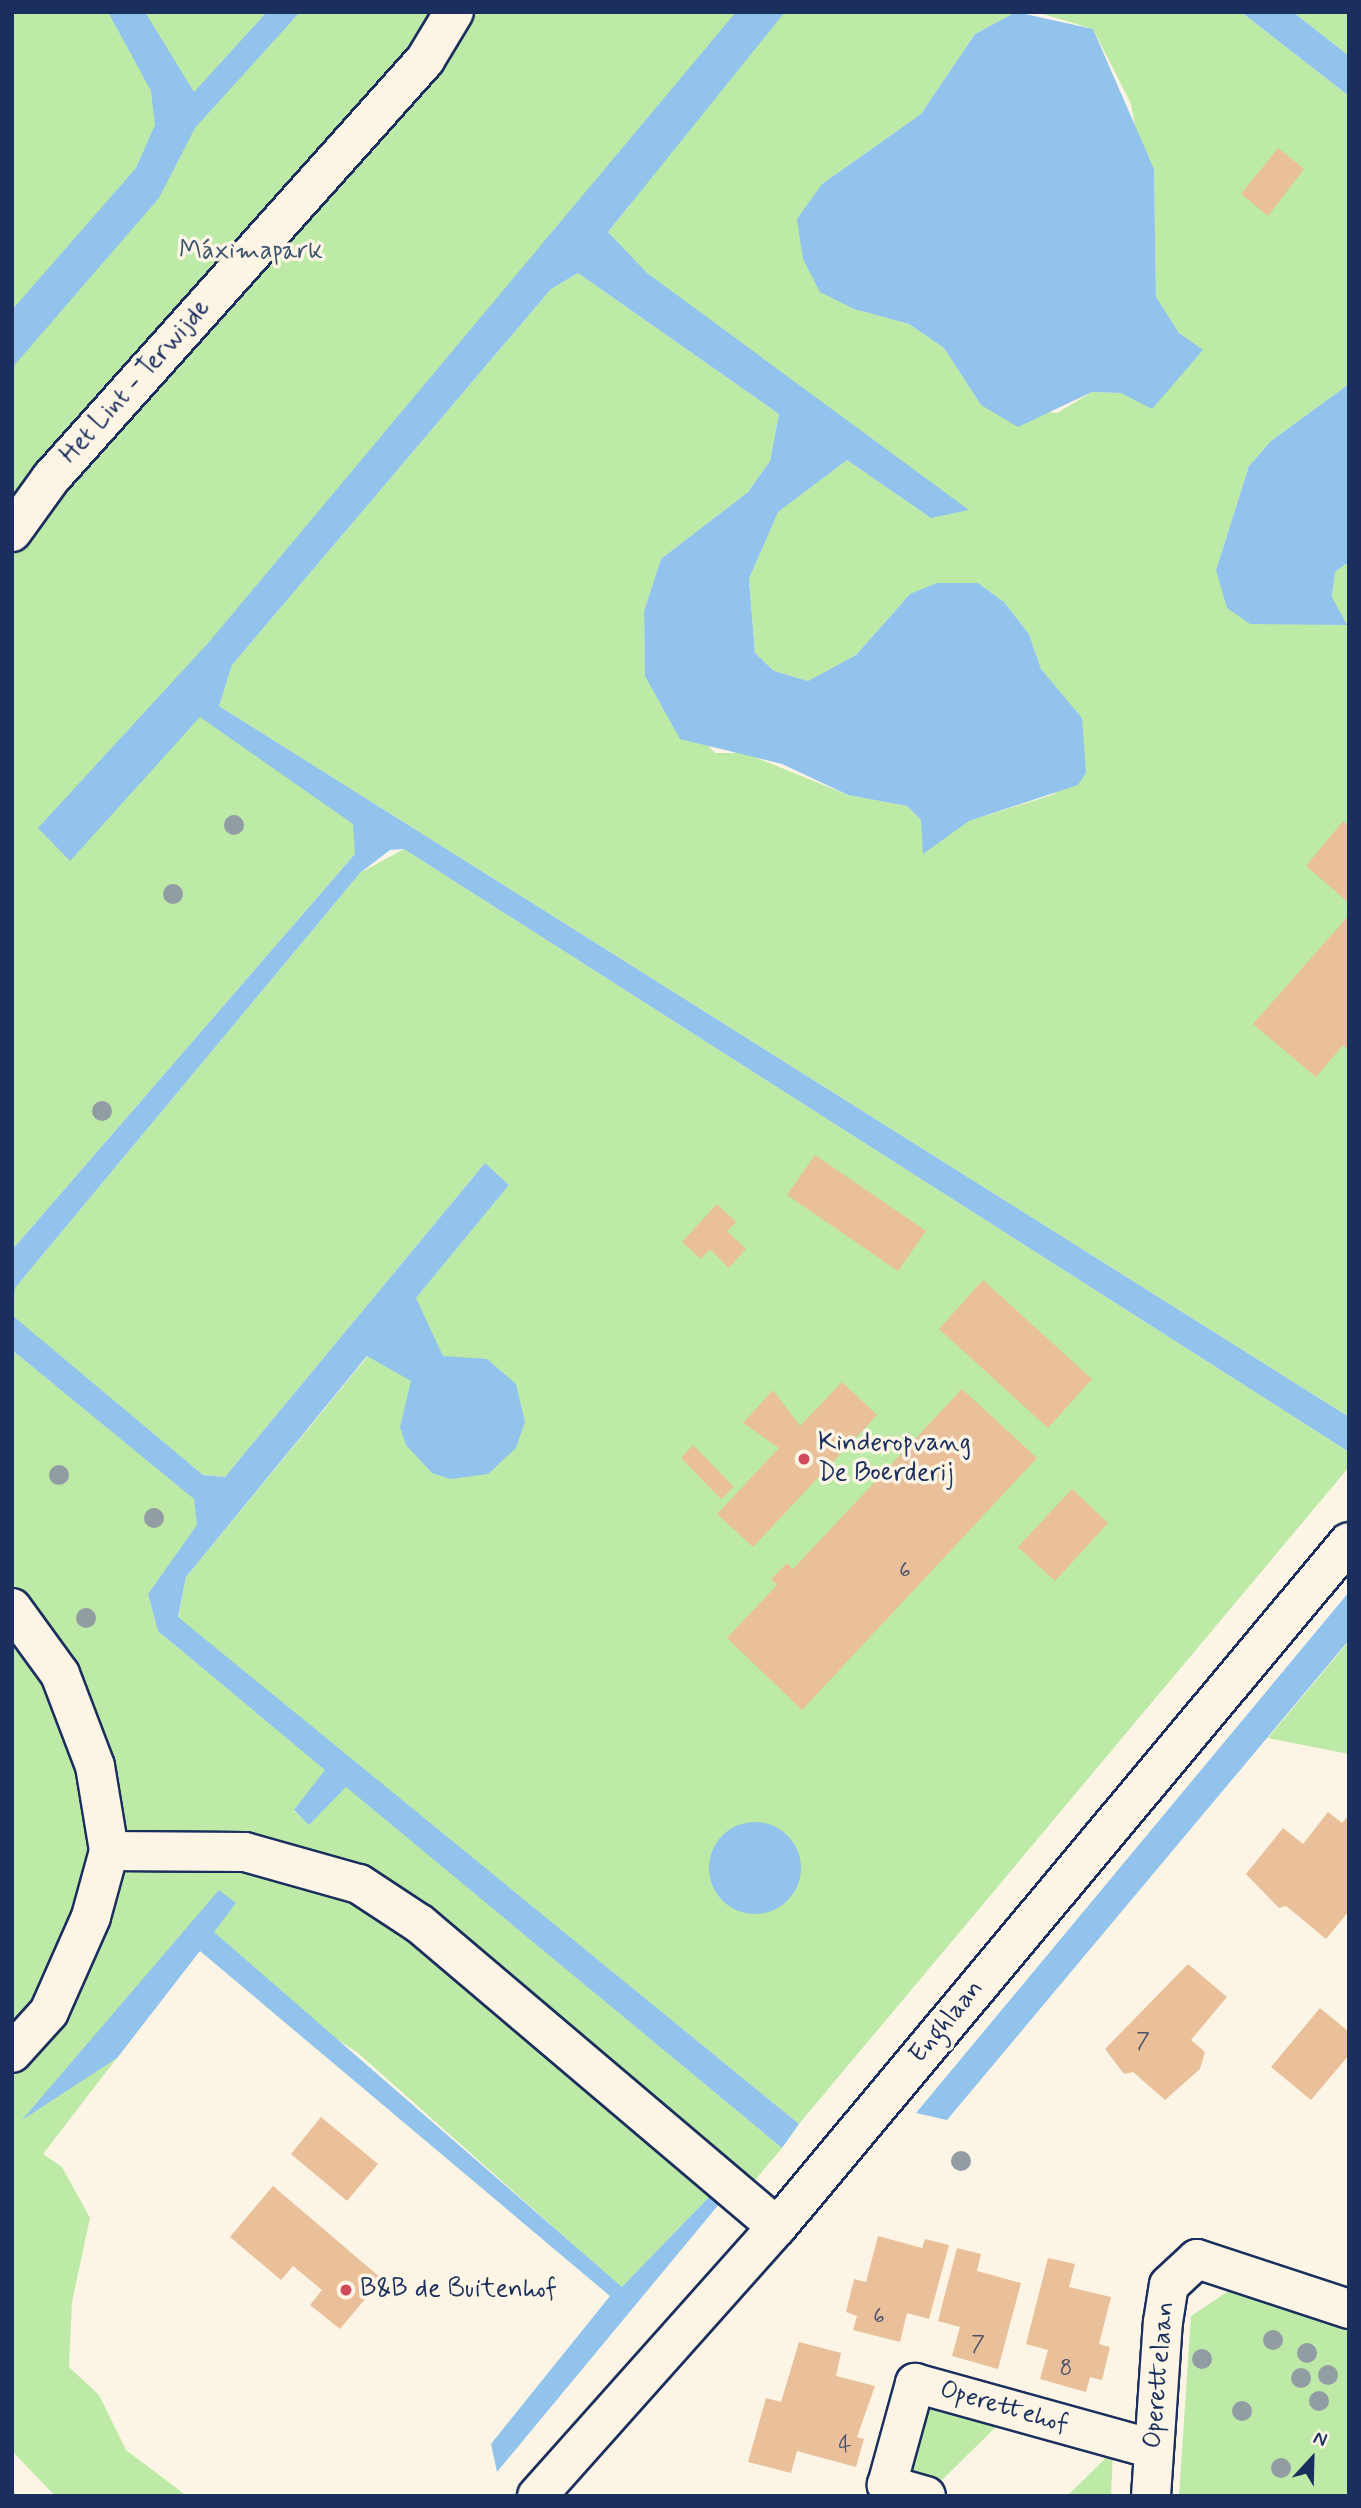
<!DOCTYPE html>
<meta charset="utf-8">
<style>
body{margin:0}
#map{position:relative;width:1361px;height:2508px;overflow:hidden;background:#fcf5e5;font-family:Mynerve,sans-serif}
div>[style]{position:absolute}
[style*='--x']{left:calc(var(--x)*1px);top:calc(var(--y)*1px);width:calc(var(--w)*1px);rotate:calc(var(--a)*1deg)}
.green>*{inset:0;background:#beeaa7}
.water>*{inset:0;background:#91c3ed}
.round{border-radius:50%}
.building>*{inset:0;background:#e9c099}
.roads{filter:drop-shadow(2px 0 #1b2f5e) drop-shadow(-2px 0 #1b2f5e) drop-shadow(0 2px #1b2f5e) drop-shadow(0 -2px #1b2f5e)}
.minor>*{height:38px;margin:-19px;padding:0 19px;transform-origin:19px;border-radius:19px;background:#fcf5e5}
.trees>*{width:20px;height:20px;margin:-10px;border-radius:50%;background:#929ca3}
.dots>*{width:19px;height:19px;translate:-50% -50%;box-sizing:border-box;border:4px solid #fcf5e5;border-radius:50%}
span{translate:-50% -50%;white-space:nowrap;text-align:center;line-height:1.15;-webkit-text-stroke:7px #fcf5e5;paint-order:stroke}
.number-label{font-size:23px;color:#4e536d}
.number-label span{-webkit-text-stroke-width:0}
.park-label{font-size:26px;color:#3c546d}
.street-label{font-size:26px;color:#1b2f5e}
.poi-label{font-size:26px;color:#1b2f5e}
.left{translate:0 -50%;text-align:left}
.frame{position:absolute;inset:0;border:14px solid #1b2f5e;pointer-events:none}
.north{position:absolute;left:1277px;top:2424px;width:70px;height:70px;-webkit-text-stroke:5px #fcf5e5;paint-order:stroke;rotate:22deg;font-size:19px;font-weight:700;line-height:28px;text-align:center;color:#1b2f5e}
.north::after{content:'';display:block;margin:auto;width:24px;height:32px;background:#1b2f5e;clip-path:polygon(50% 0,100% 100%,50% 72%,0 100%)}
</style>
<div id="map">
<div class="green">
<i style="clip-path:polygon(12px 12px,1016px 12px,975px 34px,921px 114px,822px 184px,854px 309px,909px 324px,944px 348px,981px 405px,1057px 413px,1092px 392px,1121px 393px,1179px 333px,1156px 298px,1154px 169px,1137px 137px,1131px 104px,1093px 29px,1036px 12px,1241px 12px,1349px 96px,1349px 384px,1271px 441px,1249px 466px,1216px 570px,1277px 623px,1346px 625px,1332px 597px,1335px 572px,1349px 562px,1349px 1417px,219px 706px,232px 665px,551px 289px,578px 273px,779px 414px,770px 461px,748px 492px,661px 559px,644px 611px,645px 676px,715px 753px,745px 753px,848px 795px,907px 806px,921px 820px,929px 848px,969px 821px,1055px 794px,1081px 718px,1041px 669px,1029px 634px,1004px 602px,978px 583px,910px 594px,856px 655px,808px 681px,774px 671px,755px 653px,749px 579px,778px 511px,847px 460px,931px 518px,791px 381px,646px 273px,608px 232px,631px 204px,577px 227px,195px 700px,363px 816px,355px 854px,12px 1250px)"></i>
<i style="clip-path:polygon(1293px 12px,1349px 12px,1349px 56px)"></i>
<i style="clip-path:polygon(404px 849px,1349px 1452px,1349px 1467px,799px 2124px,178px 1618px,186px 1577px,509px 1185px,485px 1163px,225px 1477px,203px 1475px,13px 1317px,15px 1288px,360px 873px)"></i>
<i style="clip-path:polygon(12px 1350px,194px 1498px,198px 1525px,148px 1594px,158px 1631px,326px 1770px,294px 1811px,309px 1824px,346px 1786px,782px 2148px,751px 2185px,711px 2195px,622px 2288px,358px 2053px,200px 1950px,43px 2154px,62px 2167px,90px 2218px,72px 2302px,69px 2367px,99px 2395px,126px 2450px,187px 2496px,55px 2496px,12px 2451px)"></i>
<i style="clip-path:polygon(1349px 1641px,1349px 1754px,1268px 1738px)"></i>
<i style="clip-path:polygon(1233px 2288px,1349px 2330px,1349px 2496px,1179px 2496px,1191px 2316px)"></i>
<i style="clip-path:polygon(928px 2405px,999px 2424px,942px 2480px,911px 2473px)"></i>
<i style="clip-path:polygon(1113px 2451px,1111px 2496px,1067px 2496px)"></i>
</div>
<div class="water">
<i style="clip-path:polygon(108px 12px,145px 12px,194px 92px,267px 12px,300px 12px,195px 128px,159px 198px,12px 368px,12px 310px,136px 168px,155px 125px,151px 91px)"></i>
<i style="clip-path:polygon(736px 12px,785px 12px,608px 232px,647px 273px,969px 510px,931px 518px,847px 460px,778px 512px,749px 579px,755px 653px,774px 671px,808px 681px,856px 655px,910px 594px,937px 583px,978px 583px,1004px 602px,1029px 634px,1041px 669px,1082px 718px,1086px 773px,1078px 785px,969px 821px,923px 854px,921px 820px,907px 806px,848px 795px,782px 764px,680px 739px,645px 676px,644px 611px,661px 559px,748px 492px,770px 461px,779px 414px,578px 273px,551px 289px,232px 665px,219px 706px,1349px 1417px,1349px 1452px,404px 849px,390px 850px,360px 873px,15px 1288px,13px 1316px,203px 1475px,225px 1477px,485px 1163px,509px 1185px,416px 1298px,443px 1356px,487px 1359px,516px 1384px,525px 1422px,516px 1448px,488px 1474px,450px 1479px,432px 1473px,406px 1445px,400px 1427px,411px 1381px,367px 1356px,186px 1577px,178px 1617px,799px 2124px,782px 2148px,346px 1787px,309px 1825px,294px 1810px,325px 1770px,158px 1631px,148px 1594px,197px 1525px,194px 1499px,12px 1350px,12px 1250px,355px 854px,353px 824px,200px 717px,70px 861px,38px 828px,209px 642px)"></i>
<i style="clip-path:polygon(1016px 12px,1093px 29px,1154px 169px,1156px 297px,1179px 333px,1203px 350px,1152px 409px,1121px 393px,1092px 392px,1018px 427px,981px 405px,944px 348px,909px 324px,854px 309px,820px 292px,803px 259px,797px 219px,822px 184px,921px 114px,975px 34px)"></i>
<i style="clip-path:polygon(1241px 12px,1293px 12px,1349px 56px,1349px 96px)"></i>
<i style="clip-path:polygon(1349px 384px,1349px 562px,1335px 572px,1332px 597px,1347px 625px,1250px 624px,1227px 608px,1216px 570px,1249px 466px,1271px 441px)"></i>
<i style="clip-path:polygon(1349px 1592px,1349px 1640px,947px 2120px,916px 2113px)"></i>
<i class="round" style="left:709px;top:1822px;width:92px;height:92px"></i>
<i style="clip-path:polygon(219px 1890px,236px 1903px,214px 1932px,622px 2287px,711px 2195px,720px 2203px,497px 2472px,491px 2444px,610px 2296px,200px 1951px,117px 2058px,22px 2120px)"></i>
</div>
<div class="building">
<i style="clip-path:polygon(1278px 148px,1304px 169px,1268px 216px,1241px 194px)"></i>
<i style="clip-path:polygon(1343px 821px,1349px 826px,1349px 903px,1306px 866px)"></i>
<i style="clip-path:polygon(1349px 915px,1349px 1050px,1343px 1045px,1316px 1077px,1253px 1024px)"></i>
<i style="clip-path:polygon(815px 1155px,926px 1231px,898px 1271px,787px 1195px)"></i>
<i style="clip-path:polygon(717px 1204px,736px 1222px,727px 1231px,746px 1249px,729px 1268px,710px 1249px,701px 1259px,682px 1242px)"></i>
<i style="clip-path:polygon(983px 1280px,1092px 1379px,1048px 1428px,939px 1329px)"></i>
<i style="clip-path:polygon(842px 1382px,877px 1415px,753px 1547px,717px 1514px,779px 1448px,743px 1423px,773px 1390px,800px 1426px)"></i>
<i style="clip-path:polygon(962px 1389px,1037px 1458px,802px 1710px,727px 1638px,777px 1585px,771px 1579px,787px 1563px,793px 1569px)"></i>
<i style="clip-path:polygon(693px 1445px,734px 1487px,721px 1499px,681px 1458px)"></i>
<i style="clip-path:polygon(1072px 1489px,1108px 1523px,1055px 1581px,1018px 1547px)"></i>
<i style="clip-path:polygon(1328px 1812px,1342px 1823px,1349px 1815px,1349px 1911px,1326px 1939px,1286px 1906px,1279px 1908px,1246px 1874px,1283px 1828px,1303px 1844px)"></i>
<i style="clip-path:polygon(1188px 1964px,1227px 1997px,1191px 2040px,1205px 2052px,1200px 2069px,1165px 2100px,1133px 2072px,1124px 2074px,1105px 2049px)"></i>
<i style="clip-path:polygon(1320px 2008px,1349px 2032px,1349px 2055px,1311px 2100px,1271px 2067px)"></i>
<i style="clip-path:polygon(321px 2117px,378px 2164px,347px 2201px,291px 2154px)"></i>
<i style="clip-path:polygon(273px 2186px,382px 2279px,340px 2329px,310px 2305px,322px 2290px,293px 2266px,281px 2280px,230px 2237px)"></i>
<i style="clip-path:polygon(878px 2236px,922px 2248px,925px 2239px,949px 2245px,929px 2319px,907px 2313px,900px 2342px,853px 2330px,857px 2316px,846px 2312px,854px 2279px,866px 2282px)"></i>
<i style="clip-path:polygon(957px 2248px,981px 2254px,977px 2271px,1021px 2283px,998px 2369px,952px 2356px,960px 2327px,938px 2321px)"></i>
<i style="clip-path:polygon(1048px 2258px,1075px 2264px,1069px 2287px,1111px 2297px,1099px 2344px,1110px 2347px,1102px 2380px,1090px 2377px,1086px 2392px,1040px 2379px,1048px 2350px,1026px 2344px)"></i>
<i style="clip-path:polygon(799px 2342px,841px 2353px,836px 2376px,875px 2386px,857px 2437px,864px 2439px,856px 2467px,797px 2451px,791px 2473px,748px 2462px,766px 2398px,781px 2402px)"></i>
</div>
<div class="roads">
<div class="minor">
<i style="--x:12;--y:532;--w:67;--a:-54.2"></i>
<i style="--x:51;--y:478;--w:561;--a:-48.18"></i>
<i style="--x:425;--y:60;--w:56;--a:-58.9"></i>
<i style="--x:12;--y:1608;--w:82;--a:54"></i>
<i style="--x:60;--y:1674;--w:98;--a:69.2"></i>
<i style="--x:95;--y:1766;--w:86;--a:80.6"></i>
<i style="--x:109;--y:1851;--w:68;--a:105.3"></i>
<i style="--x:91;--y:1917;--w:104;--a:113.9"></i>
<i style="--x:49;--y:2012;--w:55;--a:132.1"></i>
<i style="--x:109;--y:1851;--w:136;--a:0.4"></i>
<i style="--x:245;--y:1852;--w:118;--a:15.7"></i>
<i style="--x:359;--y:1884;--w:73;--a:33.3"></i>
<i style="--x:420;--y:1924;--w:468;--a:40.3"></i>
<i style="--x:537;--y:2496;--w:361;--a:-48.3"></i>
<i style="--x:777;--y:2227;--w:892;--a:-50.14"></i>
<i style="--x:926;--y:2496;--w:41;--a:-164.2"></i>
<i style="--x:887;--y:2485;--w:106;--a:-74.6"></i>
<i style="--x:915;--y:2383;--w:247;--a:15.5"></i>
<i style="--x:1151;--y:2496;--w:174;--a:-86.1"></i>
<i style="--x:1163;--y:2322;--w:37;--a:-81"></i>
<i style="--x:1169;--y:2285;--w:38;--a:-43"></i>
<i style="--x:1197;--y:2259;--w:160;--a:18.2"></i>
</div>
</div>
<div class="trees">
<i style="left:234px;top:825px"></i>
<i style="left:173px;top:894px"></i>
<i style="left:102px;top:1111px"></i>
<i style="left:59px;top:1475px"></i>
<i style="left:154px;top:1518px"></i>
<i style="left:86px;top:1618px"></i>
<i style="left:961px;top:2161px"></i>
<i style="left:1273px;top:2340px"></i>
<i style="left:1307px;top:2353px"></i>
<i style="left:1202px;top:2359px"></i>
<i style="left:1328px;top:2375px"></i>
<i style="left:1301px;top:2378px"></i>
<i style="left:1319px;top:2401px"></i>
<i style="left:1242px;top:2411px"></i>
<i style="left:1281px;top:2468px"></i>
</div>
<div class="dots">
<i style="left:804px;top:1459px;background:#d1495b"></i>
<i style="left:346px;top:2290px;background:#d1495b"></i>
</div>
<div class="number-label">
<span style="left:905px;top:1571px">6</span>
<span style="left:1143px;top:2042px">7</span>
<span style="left:879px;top:2317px">6</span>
<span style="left:978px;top:2345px">7</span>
<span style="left:1066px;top:2369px">8</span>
<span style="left:845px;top:2445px">4</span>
</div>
<div class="park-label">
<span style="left:251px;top:252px">Máximapark</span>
</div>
<div class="street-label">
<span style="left:136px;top:382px;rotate:-48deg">Het Lint - Terwijde</span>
<span style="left:947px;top:2022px;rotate:-50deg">Enghlaan</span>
<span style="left:1160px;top:2375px;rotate:-85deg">Operettelaan</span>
<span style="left:1004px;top:2408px;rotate:16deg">Operettehof</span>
</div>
<div class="poi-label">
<span class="left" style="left:818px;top:1459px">Kinderopvang<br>De Boerderij</span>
<span class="left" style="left:360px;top:2290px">B&amp;B de Buitenhof</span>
</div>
<div class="frame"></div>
<div class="north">N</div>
</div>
